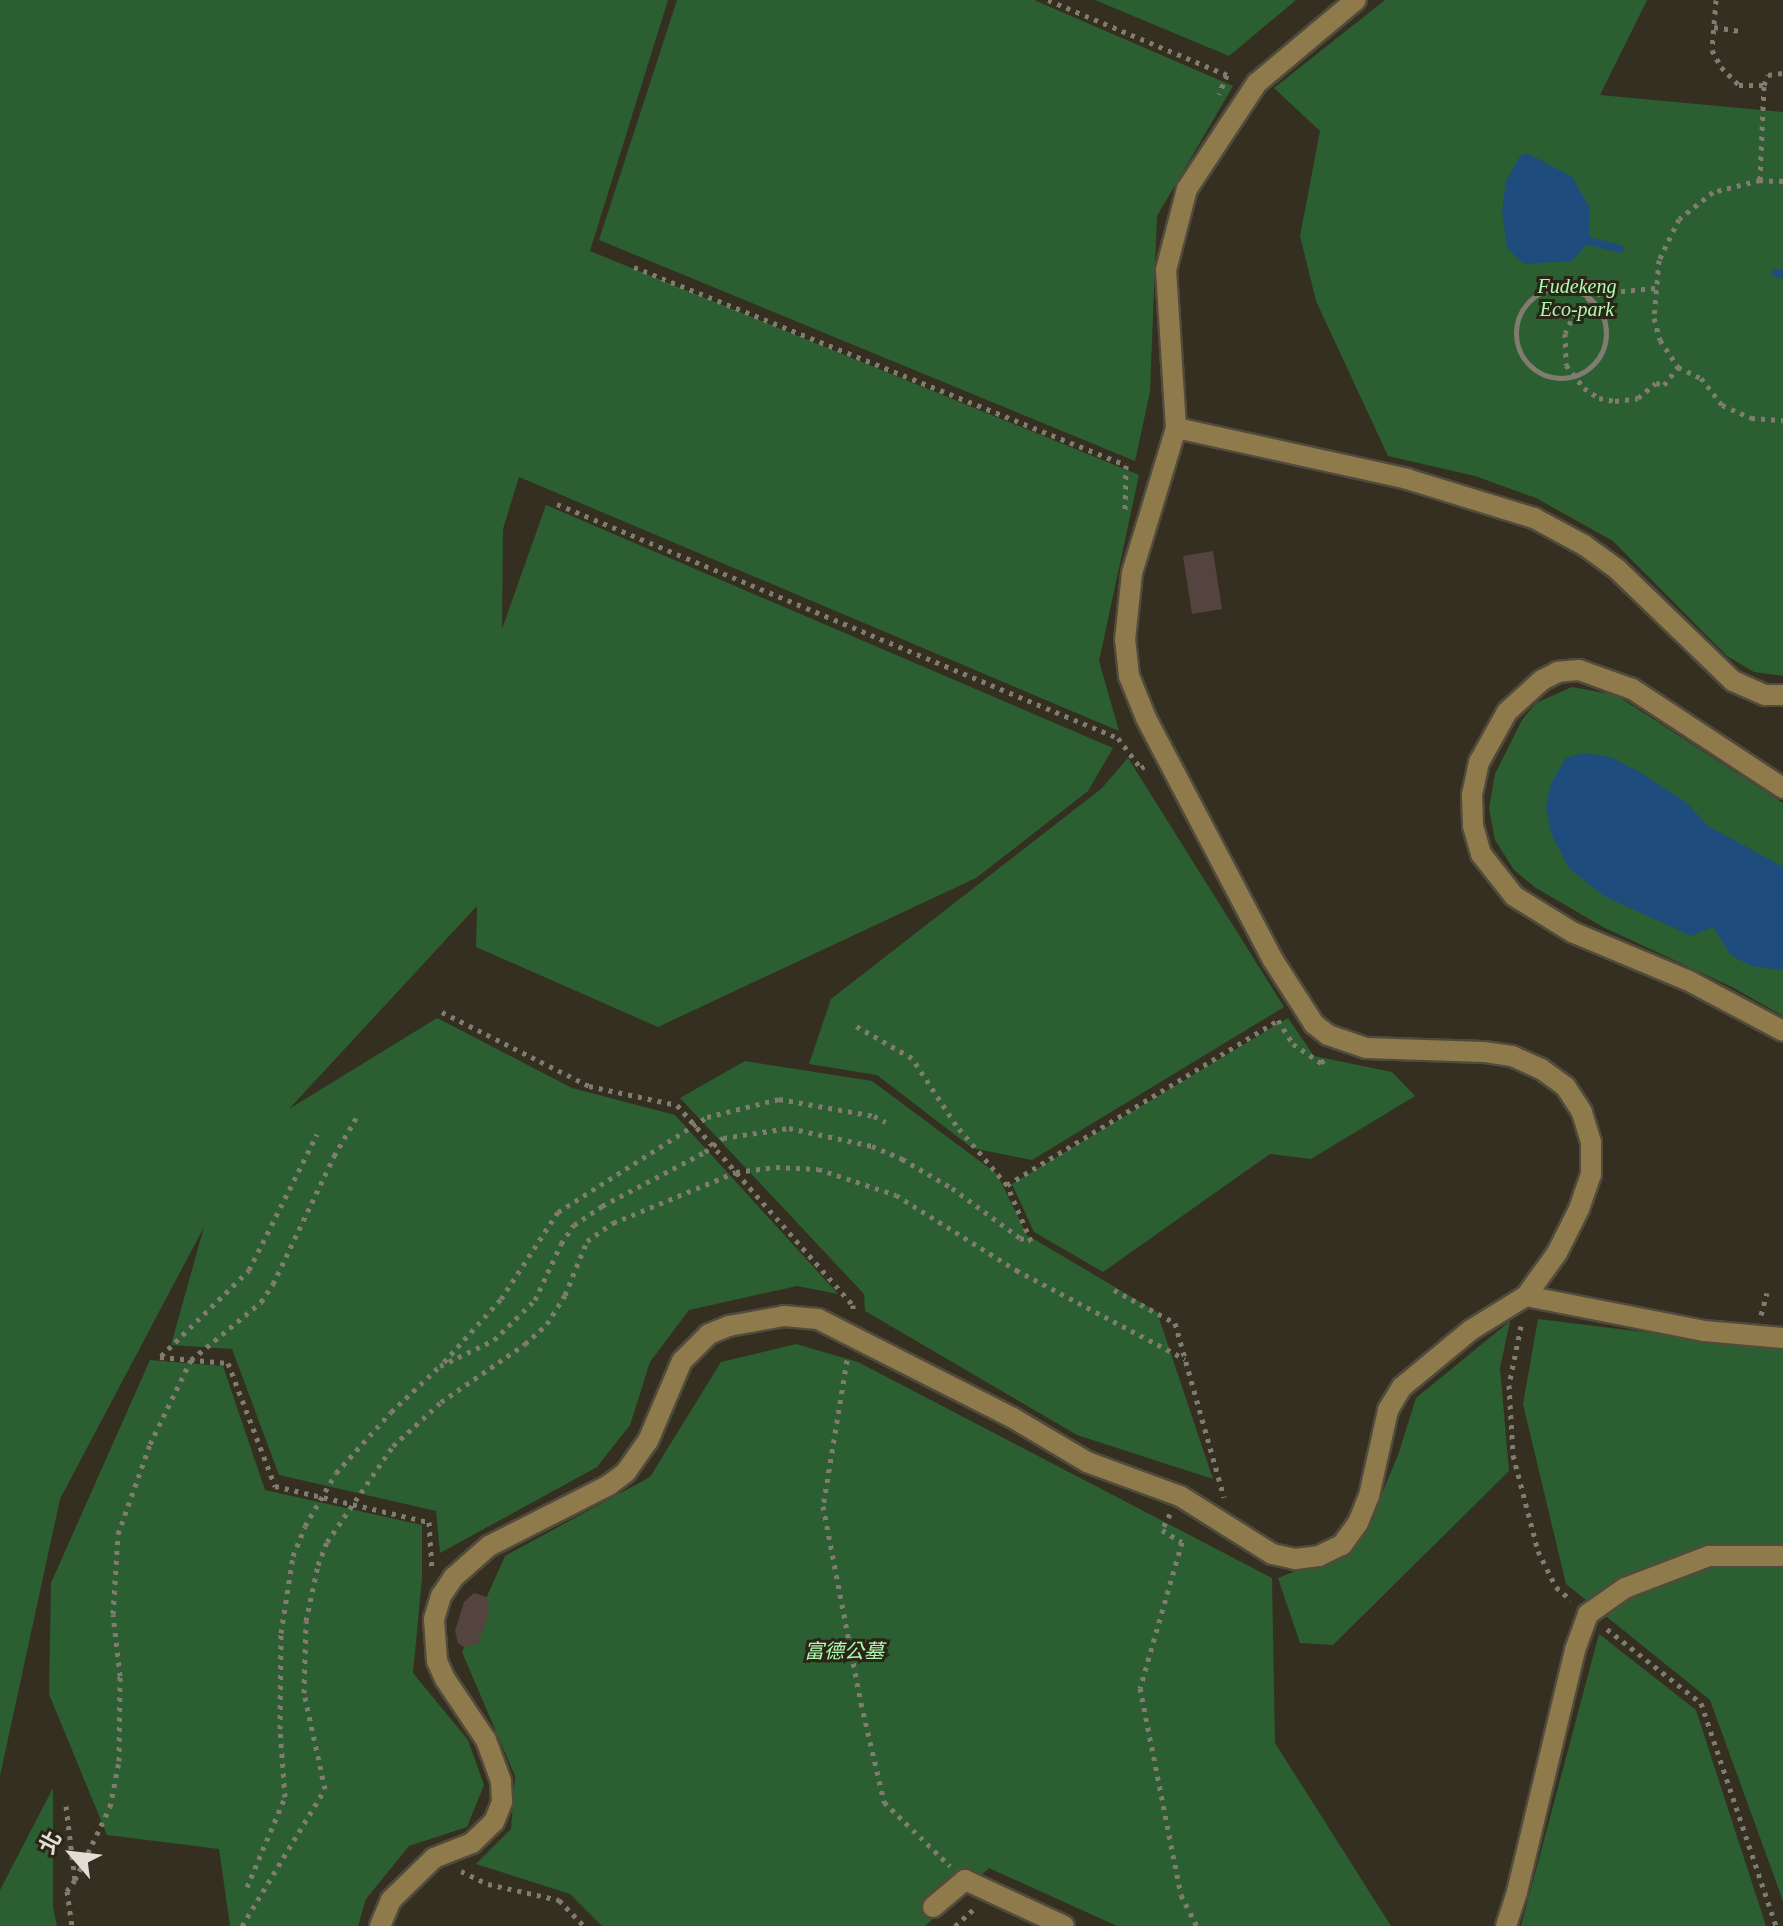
<!DOCTYPE html>
<meta charset="utf-8">
<style>
body{margin:0}
#map{position:relative;width:1783px;height:1926px;overflow:hidden;background:#342f20;font-family:"Times New Roman","Noto Sans TC",serif}
div>[style]{position:absolute}
[style*='--x']{left:calc(var(--x)*1px);top:calc(var(--y)*1px);width:calc(var(--w)*1px);rotate:calc(var(--a)*1deg)}
.green>*{inset:0;background:#2b5f31}
.water>*{inset:0;background:#1e4c7c}
.stream>*{height:8px;margin:-4px;padding:0 4px;transform-origin:4px;border-radius:4px;background:#1e4c7c}
.building>*{inset:0;background:#55433f}
.path>*{height:5px;margin-top:-2.5px;transform-origin:0;background:repeating-linear-gradient(90deg,#807c6f 0 4px,transparent 0 10px)}
.path>.ring{margin:-2.5px;padding:0;box-sizing:content-box;background:none;border:5px solid #807c6f;border-radius:50%}
.roads{filter:drop-shadow(2px 0 #504b3d) drop-shadow(-2px 0 #504b3d) drop-shadow(0 2px #504b3d) drop-shadow(0 -2px #504b3d)}
.minor>*{height:20px;margin:-10px;padding:0 10px;transform-origin:10px;border-radius:10px;background:#8f7a4b}
span{translate:-50% -50%;white-space:nowrap;text-align:center;line-height:1.15;-webkit-text-stroke:6px #2a2516;paint-order:stroke}
.park-label{font-size:20px;color:#adfbb2;font-style:italic}
.north{position:absolute;left:32px;top:1814px;width:80px;height:80px;-webkit-text-stroke:6px #2a2516;paint-order:stroke;rotate:298deg;font-size:22px;font-weight:700;line-height:32px;text-align:center;color:#e2ded5}
.north::after{content:'';display:block;margin:auto;width:28px;height:36px;background:#e2ded5;clip-path:polygon(50% 0,100% 100%,50% 72%,0 100%)}
</style>
<div id="map">
<div class="green">
<i style="clip-path:polygon(0 0,668px 0,590px 251px,1139px 475px,1099px 661px,1119px 731px,519px 477px,503px 529px,502px 629px,546px 505px,1113px 748px,1088px 791px,976px 878px,658px 1027px,476px 947px,477px 906px,289px 1109px,437px 1018px,572px 1088px,675px 1115px,838px 1294px,797px 1286px,689px 1310px,650px 1362px,630px 1425px,597px 1467px,440px 1553px,436px 1511px,279px 1475px,232px 1349px,171px 1345px,204px 1227px,60px 1499px,0 1776px)"></i>
<i style="clip-path:polygon(677px 0,1034px 0,1233px 86px,1157px 216px,1150px 392px,1135px 461px,599px 240px)"></i>
<i style="clip-path:polygon(1095px 0,1296px 0,1229px 56px)"></i>
<i style="clip-path:polygon(1385px 0,1647px 0,1600px 95px,1783px 112px,1783px 676px,1754px 672px,1727px 656px,1613px 541px,1536px 498px,1475px 476px,1388px 456px,1316px 301px,1300px 236px,1320px 131px,1274px 88px)"></i>
<i style="clip-path:polygon(1572px 687px,1616px 695px,1783px 803px,1783px 1016px,1734px 988px,1603px 927px,1536px 888px,1514px 870px,1495px 840px,1489px 808px,1495px 774px,1522px 720px,1536px 703px)"></i>
<i style="clip-path:polygon(1128px 758px,1284px 1007px,1032px 1160px,972px 1148px,877px 1075px,809px 1064px,831px 999px,1101px 789px)"></i>
<i style="clip-path:polygon(1288px 1018px,1314px 1056px,1392px 1072px,1415px 1096px,1311px 1159px,1270px 1154px,1103px 1272px,1034px 1232px,1012px 1184px)"></i>
<i style="clip-path:polygon(745px 1061px,872px 1081px,997px 1174px,1027px 1235px,1157px 1312px,1213px 1479px,1077px 1435px,865px 1311px,864px 1294px,680px 1098px)"></i>
<i style="clip-path:polygon(1538px 1319px,1783px 1349px,1783px 1901px,1710px 1700px,1566px 1584px,1523px 1404px)"></i>
<i style="clip-path:polygon(1510px 1321px,1500px 1368px,1509px 1471px,1333px 1645px,1300px 1643px,1278px 1578px,1347px 1550px,1369px 1525px,1398px 1455px,1416px 1398px)"></i>
<i style="clip-path:polygon(796px 1344px,858px 1362px,1272px 1578px,1275px 1743px,1391px 1926px,1117px 1926px,989px 1868px,925px 1926px,602px 1926px,570px 1894px,476px 1864px,511px 1829px,515px 1776px,462px 1652px,505px 1556px,650px 1477px,721px 1362px)"></i>
<i style="clip-path:polygon(150px 1360px,223px 1366px,265px 1490px,422px 1525px,422px 1578px,413px 1673px,468px 1740px,484px 1785px,467px 1827px,409px 1846px,366px 1899px,358px 1926px,230px 1926px,219px 1849px,107px 1835px,49px 1694px,51px 1583px)"></i>
<i style="clip-path:polygon(1599px 1634px,1696px 1710px,1766px 1926px,1521px 1926px)"></i>
<i style="clip-path:polygon(53px 1788px,53px 1907px,57px 1926px,0 1926px,0 1890px)"></i>
</div>
<div class="water">
<i style="clip-path:polygon(1527px 153px,1572px 177px,1589px 206px,1590px 241px,1572px 261px,1524px 264px,1507px 248px,1502px 212px,1506px 181px,1520px 156px)"></i>
<i style="clip-path:polygon(1583px 753px,1611px 757px,1643px 774px,1686px 802px,1708px 826px,1783px 867px,1783px 970px,1751px 966px,1731px 955px,1713px 927px,1691px 936px,1604px 896px,1569px 868px,1551px 833px,1546px 807px,1551px 783px,1566px 758px)"></i>
</div>
<div class="stream">
<i style="--x:1590;--y:241;--w:31;--a:15"></i>
<i style="--x:1776;--y:273;--w:7;--a:8"></i>
</div>
<div class="building">
<i style="clip-path:polygon(1213px 551px,1222px 609px,1192px 614px,1183px 556px)"></i>
<i style="clip-path:polygon(474px 1593px,487px 1597px,489px 1611px,480px 1640px,475px 1645px,463px 1647px,458px 1643px,455px 1631px,464px 1602px)"></i>
</div>
<div class="path">
<i style="--x:1048;--y:0;--w:194;--a:22.7"></i>
<i style="--x:1227;--y:75;--w:21;--a:113"></i>
<i style="--x:1716;--y:0;--w:50;--a:94.6"></i>
<i style="--x:1712;--y:50;--w:19;--a:62"></i>
<i style="--x:1721;--y:67;--w:25;--a:45"></i>
<i style="--x:1739;--y:85;--w:25;--a:0"></i>
<i style="--x:1714;--y:27;--w:26;--a:9"></i>
<i style="--x:1760;--y:180;--w:95;--a:-87.6"></i>
<i style="--x:1764;--y:85;--w:11;--a:-68"></i>
<i style="--x:1768;--y:75;--w:15;--a:-8"></i>
<i style="--x:1783;--y:181;--w:23;--a:-178"></i>
<i style="--x:1760;--y:180;--w:49;--a:165.7"></i>
<i style="--x:1713;--y:192;--w:43;--a:141.5"></i>
<i style="--x:1679;--y:219;--w:46;--a:116"></i>
<i style="--x:1659;--y:260;--w:58;--a:94.9"></i>
<i style="--x:1654;--y:318;--w:23;--a:75"></i>
<i style="--x:1660;--y:340;--w:32;--a:56"></i>
<i style="--x:1678;--y:367;--w:25;--a:26"></i>
<i style="--x:1701;--y:378;--w:34;--a:52"></i>
<i style="--x:1722;--y:405;--w:32;--a:24"></i>
<i style="--x:1751;--y:418;--w:32;--a:4"></i>
<i style="--x:634;--y:267;--w:530;--a:21.92"></i>
<i style="--x:1126;--y:465;--w:48;--a:91.2"></i>
<i style="--x:1655;--y:288;--w:54;--a:174.7"></i>
<i style="--x:1601;--y:293;--w:12;--a:156"></i>
<i style="--x:1590;--y:298;--w:21;--a:137"></i>
<i style="--x:1575;--y:312;--w:23;--a:115"></i>
<i style="--x:1565;--y:333;--w:32;--a:88"></i>
<i style="--x:1566;--y:365;--w:29;--a:52"></i>
<i style="--x:1584;--y:388;--w:18;--a:34"></i>
<i style="--x:1599;--y:398;--w:16;--a:11"></i>
<i style="--x:1615;--y:401;--w:23;--a:-7"></i>
<i style="--x:1638;--y:398;--w:23;--a:-40"></i>
<i style="--x:1656;--y:383;--w:8;--a:14"></i>
<i style="--x:1664;--y:385;--w:23;--a:-52"></i>
<i class="ring" style="left:1516px;top:288px;width:85px;height:85px"></i>
<i style="--x:557;--y:504;--w:608;--a:22.64"></i>
<i style="--x:1118;--y:738;--w:38;--a:53"></i>
<i style="--x:1141;--y:768;--w:4;--a:-27"></i>
<i style="--x:442;--y:1012;--w:165;--a:26.7"></i>
<i style="--x:589;--y:1086;--w:90;--a:12.2"></i>
<i style="--x:677;--y:1105;--w:266;--a:48.7"></i>
<i style="--x:853;--y:1305;--w:9;--a:90"></i>
<i style="--x:1007;--y:1185;--w:317;--a:-31.3"></i>
<i style="--x:1278;--y:1020;--w:28;--a:58"></i>
<i style="--x:1293;--y:1044;--w:34;--a:34"></i>
<i style="--x:1321;--y:1063;--w:6;--a:-45"></i>
<i style="--x:1114;--y:1290;--w:69;--a:28.4"></i>
<i style="--x:1175;--y:1323;--w:181;--a:74.3"></i>
<i style="--x:1761;--y:1315;--w:23;--a:-75"></i>
<i style="--x:1521;--y:1326;--w:60;--a:101.5"></i>
<i style="--x:1509;--y:1385;--w:70;--a:86.7"></i>
<i style="--x:1513;--y:1455;--w:99;--a:75.4"></i>
<i style="--x:1538;--y:1551;--w:40;--a:63.4"></i>
<i style="--x:1556;--y:1587;--w:20;--a:41"></i>
<i style="--x:161;--y:1356;--w:123;--a:-44.3"></i>
<i style="--x:249;--y:1270;--w:152;--a:-63.4"></i>
<i style="--x:160;--y:1357;--w:68;--a:5"></i>
<i style="--x:228;--y:1363;--w:132;--a:69.1"></i>
<i style="--x:275;--y:1486;--w:158;--a:13.2"></i>
<i style="--x:429;--y:1522;--w:48;--a:86.4"></i>
<i style="--x:847;--y:1360;--w:148;--a:99.3"></i>
<i style="--x:823;--y:1506;--w:201;--a:79.1"></i>
<i style="--x:861;--y:1703;--w:102;--a:76.9"></i>
<i style="--x:884;--y:1802;--w:92;--a:44.1"></i>
<i style="--x:444;--y:1362;--w:85;--a:-47.9"></i>
<i style="--x:501;--y:1299;--w:104;--a:-56.8"></i>
<i style="--x:558;--y:1212;--w:177;--a:-32.5"></i>
<i style="--x:707;--y:1117;--w:74;--a:-14"></i>
<i style="--x:779;--y:1099;--w:97;--a:10.1"></i>
<i style="--x:874;--y:1116;--w:13;--a:27"></i>
<i style="--x:1170;--y:1514;--w:18;--a:117"></i>
<i style="--x:1162;--y:1530;--w:23;--a:31"></i>
<i style="--x:1182;--y:1542;--w:152;--a:106"></i>
<i style="--x:1140;--y:1688;--w:211;--a:78.8"></i>
<i style="--x:1181;--y:1895;--w:35;--a:63"></i>
<i style="--x:1607;--y:1629;--w:120;--a:38.2"></i>
<i style="--x:1701;--y:1703;--w:235;--a:71.4"></i>
<i style="--x:66;--y:1806;--w:75;--a:83.1"></i>
<i style="--x:75;--y:1880;--w:14;--a:126"></i>
<i style="--x:67;--y:1891;--w:35;--a:82"></i>
<i style="--x:461;--y:1871;--w:30;--a:26"></i>
<i style="--x:488;--y:1884;--w:73;--a:12.7"></i>
<i style="--x:559;--y:1900;--w:36;--a:46"></i>
<i style="--x:75;--y:1880;--w:81;--a:-64.4"></i>
<i style="--x:110;--y:1807;--w:47;--a:-78.9"></i>
<i style="--x:119;--y:1761;--w:85;--a:-89.3"></i>
<i style="--x:120;--y:1676;--w:62;--a:-96.4"></i>
<i style="--x:113;--y:1614;--w:80;--a:-86.4"></i>
<i style="--x:118;--y:1534;--w:96;--a:-70.4"></i>
<i style="--x:150;--y:1444;--w:93;--a:-64"></i>
<i style="--x:191;--y:1360;--w:91;--a:-39.6"></i>
<i style="--x:261;--y:1302;--w:22;--a:-56"></i>
<i style="--x:273;--y:1284;--w:142;--a:-64.5"></i>
<i style="--x:334;--y:1156;--w:50;--a:-59.8"></i>
<i style="--x:247;--y:1887;--w:98;--a:-67.1"></i>
<i style="--x:285;--y:1797;--w:68;--a:-94.2"></i>
<i style="--x:280;--y:1729;--w:96;--a:-89.4"></i>
<i style="--x:281;--y:1633;--w:78;--a:-81.1"></i>
<i style="--x:293;--y:1556;--w:32;--a:-68"></i>
<i style="--x:305;--y:1526;--w:61;--a:-59.7"></i>
<i style="--x:336;--y:1473;--w:82;--a:-48"></i>
<i style="--x:391;--y:1412;--w:67;--a:-43.2"></i>
<i style="--x:440;--y:1366;--w:60;--a:-25.7"></i>
<i style="--x:494;--y:1340;--w:57;--a:-44.3"></i>
<i style="--x:535;--y:1300;--w:62;--a:-65.1"></i>
<i style="--x:561;--y:1244;--w:23;--a:-56"></i>
<i style="--x:574;--y:1225;--w:34;--a:-34"></i>
<i style="--x:602;--y:1206;--w:116;--a:-27.7"></i>
<i style="--x:705;--y:1152;--w:23;--a:-38"></i>
<i style="--x:723;--y:1138;--w:67;--a:-8.6"></i>
<i style="--x:789;--y:1128;--w:85;--a:12.2"></i>
<i style="--x:872;--y:1146;--w:33;--a:23"></i>
<i style="--x:902;--y:1159;--w:58;--a:30.1"></i>
<i style="--x:952;--y:1188;--w:84;--a:36.3"></i>
<i style="--x:1020;--y:1238;--w:11;--a:15"></i>
<i style="--x:1031;--y:1241;--w:61;--a:-113.2"></i>
<i style="--x:1007;--y:1185;--w:79;--a:-130.4"></i>
<i style="--x:956;--y:1125;--w:80;--a:-123.3"></i>
<i style="--x:912;--y:1058;--w:70;--a:-150.2"></i>
<i style="--x:242;--y:1926;--w:160;--a:-58.8"></i>
<i style="--x:325;--y:1789;--w:98;--a:-102.3"></i>
<i style="--x:304;--y:1693;--w:72;--a:-88.4"></i>
<i style="--x:306;--y:1621;--w:57;--a:-77.9"></i>
<i style="--x:318;--y:1565;--w:25;--a:-69"></i>
<i style="--x:327;--y:1542;--w:116;--a:-55.5"></i>
<i style="--x:393;--y:1446;--w:65;--a:-42.5"></i>
<i style="--x:441;--y:1402;--w:102;--a:-34.6"></i>
<i style="--x:525;--y:1344;--w:30;--a:-42"></i>
<i style="--x:547;--y:1324;--w:34;--a:-58"></i>
<i style="--x:565;--y:1295;--w:58;--a:-67.8"></i>
<i style="--x:587;--y:1241;--w:32;--a:-35"></i>
<i style="--x:613;--y:1223;--w:133;--a:-22.5"></i>
<i style="--x:736;--y:1172;--w:40;--a:-7.1"></i>
<i style="--x:776;--y:1167;--w:42;--a:2.7"></i>
<i style="--x:818;--y:1169;--w:82;--a:18.4"></i>
<i style="--x:896;--y:1195;--w:142;--a:32"></i>
<i style="--x:1016;--y:1270;--w:191;--a:27.8"></i>
<i style="--x:955;--y:1926;--w:24;--a:-42"></i>
</div>
<div class="roads">
<div class="minor">
<i style="--x:1176;--y:428;--w:237;--a:12.4"></i>
<i style="--x:1407;--y:479;--w:133;--a:17.1"></i>
<i style="--x:1534;--y:518;--w:57;--a:28.4"></i>
<i style="--x:1584;--y:545;--w:41;--a:36"></i>
<i style="--x:1617;--y:569;--w:161;--a:44"></i>
<i style="--x:1733;--y:681;--w:35;--a:24"></i>
<i style="--x:1765;--y:695;--w:18;--a:0"></i>
<i style="--x:1783;--y:788;--w:181;--a:-146.7"></i>
<i style="--x:1632;--y:689;--w:56;--a:-160.3"></i>
<i style="--x:1579;--y:670;--w:21;--a:175"></i>
<i style="--x:1558;--y:672;--w:18;--a:153"></i>
<i style="--x:1542;--y:680;--w:47;--a:137.6"></i>
<i style="--x:1507;--y:712;--w:57;--a:119.2"></i>
<i style="--x:1479;--y:762;--w:34;--a:102"></i>
<i style="--x:1472;--y:795;--w:31;--a:88"></i>
<i style="--x:1473;--y:826;--w:29;--a:74"></i>
<i style="--x:1481;--y:854;--w:53;--a:51.8"></i>
<i style="--x:1514;--y:896;--w:68;--a:31.8"></i>
<i style="--x:1572;--y:932;--w:127;--a:22.7"></i>
<i style="--x:1689;--y:981;--w:106;--a:28"></i>
<i style="--x:1526;--y:1296;--w:181;--a:11.1"></i>
<i style="--x:1704;--y:1331;--w:79;--a:5.1"></i>
<i style="--x:933;--y:1907;--w:42;--a:-40.2"></i>
<i style="--x:965;--y:1880;--w:109;--a:24.9"></i>
<i style="--x:380;--y:1926;--w:28;--a:-67"></i>
<i style="--x:391;--y:1900;--w:60;--a:-44.3"></i>
<i style="--x:434;--y:1858;--w:41;--a:-21.5"></i>
<i style="--x:472;--y:1843;--w:30;--a:-44"></i>
<i style="--x:494;--y:1822;--w:22;--a:-68"></i>
<i style="--x:502;--y:1802;--w:21;--a:-93"></i>
<i style="--x:501;--y:1781;--w:44;--a:-110.1"></i>
<i style="--x:486;--y:1740;--w:73;--a:-123.9"></i>
<i style="--x:445;--y:1679;--w:20;--a:-114"></i>
<i style="--x:437;--y:1661;--w:42;--a:-94.1"></i>
<i style="--x:434;--y:1619;--w:24;--a:-73"></i>
<i style="--x:441;--y:1596;--w:23;--a:-56"></i>
<i style="--x:454;--y:1577;--w:47;--a:-41.5"></i>
<i style="--x:489;--y:1546;--w:135;--a:-26.9"></i>
<i style="--x:609;--y:1485;--w:21;--a:-37"></i>
<i style="--x:626;--y:1472;--w:38;--a:-55"></i>
<i style="--x:648;--y:1441;--w:87;--a:-67"></i>
<i style="--x:682;--y:1361;--w:38;--a:-45"></i>
<i style="--x:709;--y:1334;--w:22;--a:-22"></i>
<i style="--x:729;--y:1326;--w:56;--a:-10.3"></i>
<i style="--x:784;--y:1316;--w:34;--a:5"></i>
<i style="--x:818;--y:1319;--w:219;--a:26.9"></i>
<i style="--x:1013;--y:1418;--w:86;--a:30.7"></i>
<i style="--x:1087;--y:1462;--w:99;--a:20.1"></i>
<i style="--x:1180;--y:1496;--w:109;--a:32.2"></i>
<i style="--x:1272;--y:1554;--w:24;--a:12"></i>
<i style="--x:1295;--y:1559;--w:24;--a:-7"></i>
<i style="--x:1319;--y:1556;--w:25;--a:-26"></i>
<i style="--x:1342;--y:1545;--w:27;--a:-54"></i>
<i style="--x:1358;--y:1523;--w:29;--a:-68"></i>
<i style="--x:1369;--y:1496;--w:88;--a:-77.5"></i>
<i style="--x:1388;--y:1410;--w:27;--a:-59"></i>
<i style="--x:1402;--y:1387;--w:89;--a:-39.6"></i>
<i style="--x:1471;--y:1330;--w:65;--a:-31.7"></i>
<i style="--x:1526;--y:1296;--w:53;--a:-54.2"></i>
<i style="--x:1557;--y:1253;--w:49;--a:-63.4"></i>
<i style="--x:1579;--y:1209;--w:37;--a:-71"></i>
<i style="--x:1591;--y:1174;--w:32;--a:-90"></i>
<i style="--x:1591;--y:1142;--w:31;--a:-107"></i>
<i style="--x:1582;--y:1112;--w:30;--a:-123"></i>
<i style="--x:1566;--y:1087;--w:31;--a:-144"></i>
<i style="--x:1541;--y:1069;--w:32;--a:-156"></i>
<i style="--x:1512;--y:1056;--w:29;--a:-172"></i>
<i style="--x:1483;--y:1052;--w:117;--a:-178"></i>
<i style="--x:1366;--y:1048;--w:40;--a:-161.1"></i>
<i style="--x:1328;--y:1035;--w:18;--a:-142"></i>
<i style="--x:1314;--y:1024;--w:76;--a:-122.6"></i>
<i style="--x:1273;--y:960;--w:273;--a:-117.7"></i>
<i style="--x:1146;--y:718;--w:45;--a:-112"></i>
<i style="--x:1129;--y:676;--w:36;--a:-96"></i>
<i style="--x:1125;--y:640;--w:67;--a:-84"></i>
<i style="--x:1132;--y:573;--w:152;--a:-73.1"></i>
<i style="--x:1176;--y:428;--w:158;--a:-93.6"></i>
<i style="--x:1166;--y:270;--w:84;--a:-75.5"></i>
<i style="--x:1187;--y:189;--w:127;--a:-56.6"></i>
<i style="--x:1257;--y:83;--w:129;--a:-40"></i>
<i style="--x:1506;--y:1926;--w:36;--a:-72"></i>
<i style="--x:1517;--y:1892;--w:249;--a:-76.5"></i>
<i style="--x:1575;--y:1650;--w:38;--a:-70"></i>
<i style="--x:1588;--y:1614;--w:45;--a:-35.1"></i>
<i style="--x:1625;--y:1588;--w:90;--a:-20.9"></i>
<i style="--x:1709;--y:1556;--w:74;--a:0"></i>
</div>
</div>
<div class="park-label">
<span style="left:1577px;top:298px">Fudekeng<br>Eco-park</span>
<span style="left:844px;top:1651px">富德公墓</span>
</div>
<div class="north">北</div>
</div>
